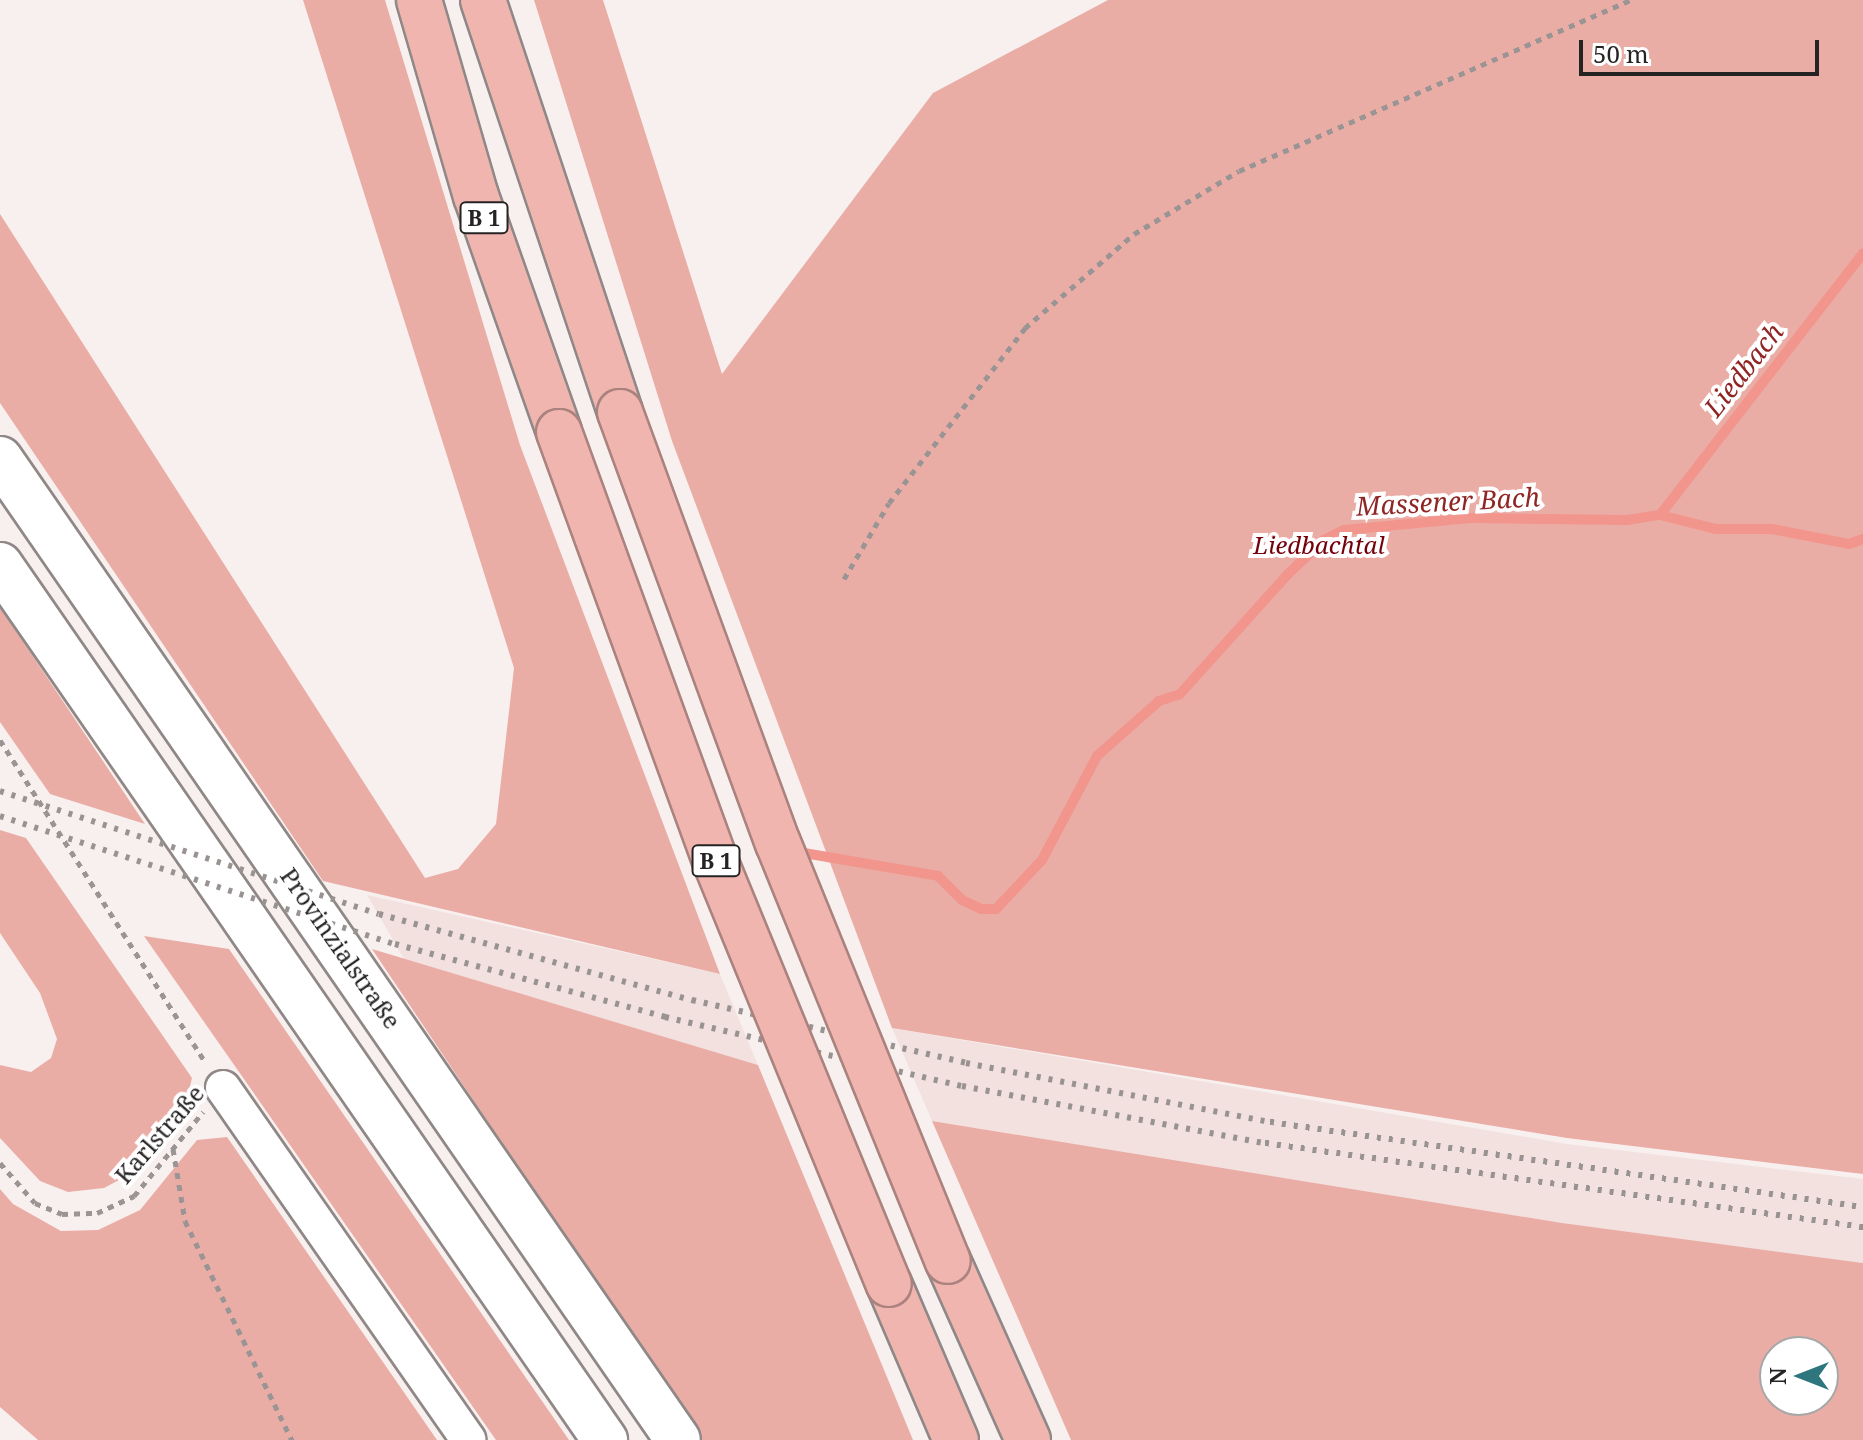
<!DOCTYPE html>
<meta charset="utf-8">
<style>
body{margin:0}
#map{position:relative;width:1863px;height:1440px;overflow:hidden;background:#f8f0ef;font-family:"Noto Serif",serif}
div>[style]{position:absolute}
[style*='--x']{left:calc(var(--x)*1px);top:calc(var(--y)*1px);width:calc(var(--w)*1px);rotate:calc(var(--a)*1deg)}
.built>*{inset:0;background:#f2e1df}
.green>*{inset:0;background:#eaada6}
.stream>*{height:10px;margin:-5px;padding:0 5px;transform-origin:5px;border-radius:5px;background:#f2958d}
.path>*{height:5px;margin-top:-2.5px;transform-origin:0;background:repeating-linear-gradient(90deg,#9a9494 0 6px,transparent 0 12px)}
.roads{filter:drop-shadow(2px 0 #8f8887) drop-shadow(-2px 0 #8f8887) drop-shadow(0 2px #8f8887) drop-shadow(0 -2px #8f8887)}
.minor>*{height:34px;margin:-17px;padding:0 17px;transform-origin:17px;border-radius:17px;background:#fff}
.secondary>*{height:44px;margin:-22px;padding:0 22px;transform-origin:22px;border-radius:22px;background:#fff}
.motorway>*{height:44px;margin:-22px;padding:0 22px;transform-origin:22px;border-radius:22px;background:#f1b5af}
.rail>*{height:6px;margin-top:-3px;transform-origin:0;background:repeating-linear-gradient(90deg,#989291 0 4px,transparent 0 12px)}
.bridges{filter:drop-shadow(2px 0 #aa827e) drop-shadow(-2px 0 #aa827e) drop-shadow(0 2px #aa827e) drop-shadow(0 -2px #aa827e)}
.motorway-bridge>*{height:44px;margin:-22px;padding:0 22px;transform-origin:22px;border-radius:22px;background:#f1b5af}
span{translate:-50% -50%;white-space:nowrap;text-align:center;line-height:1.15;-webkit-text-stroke:8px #fff;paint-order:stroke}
.shield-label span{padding:2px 6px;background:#fff;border:2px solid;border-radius:6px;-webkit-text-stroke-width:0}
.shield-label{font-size:22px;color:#262323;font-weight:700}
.park-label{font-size:24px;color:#74000b;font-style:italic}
.street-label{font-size:24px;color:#262323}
.water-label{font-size:26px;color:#902624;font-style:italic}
.north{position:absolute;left:1759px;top:1336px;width:80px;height:80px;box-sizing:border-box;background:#fff;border:2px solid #a8a7a7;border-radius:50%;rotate:270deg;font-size:22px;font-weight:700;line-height:32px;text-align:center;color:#262323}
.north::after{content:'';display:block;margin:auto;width:28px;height:36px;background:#2d767e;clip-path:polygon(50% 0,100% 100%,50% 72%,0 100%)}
.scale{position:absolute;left:1579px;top:40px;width:240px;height:36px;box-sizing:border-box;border:4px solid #262323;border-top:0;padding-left:10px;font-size:24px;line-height:28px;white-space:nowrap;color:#262323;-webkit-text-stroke:6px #fff;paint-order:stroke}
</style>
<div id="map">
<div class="built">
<i style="clip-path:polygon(367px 895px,720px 974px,758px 1065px,404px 959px)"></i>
<i style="clip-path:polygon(892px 1028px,1567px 1144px,1863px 1179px,1863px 1263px,1562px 1223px,932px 1121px)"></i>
</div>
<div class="green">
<i style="clip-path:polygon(303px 0,385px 0,520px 445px,720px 974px,323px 881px,0 403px,0 214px,425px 878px,458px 869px,496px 824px,514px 668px)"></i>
<i style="clip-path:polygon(534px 0,603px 0,722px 374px,933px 93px,1108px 0,1863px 0,1863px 1174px,1567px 1138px,892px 1028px,672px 441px)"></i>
<i style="clip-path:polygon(0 607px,145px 824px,50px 794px,0 722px)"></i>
<i style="clip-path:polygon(0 830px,26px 838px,192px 1078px,185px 1107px,136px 1171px,104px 1188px,68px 1192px,40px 1181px,0 1138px,0 1065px,31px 1072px,51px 1058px,57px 1039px,40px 993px,0 933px)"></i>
<i style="clip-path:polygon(144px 936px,229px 949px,569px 1440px,496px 1440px)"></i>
<i style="clip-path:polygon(372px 949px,758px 1065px,913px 1440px,701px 1440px)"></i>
<i style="clip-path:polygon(evenodd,932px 1121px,1562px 1223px,1863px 1263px,1863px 1440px,1071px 1440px,932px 1121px,1823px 1352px,1823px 1400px,1775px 1400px,1775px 1352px,1823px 1352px)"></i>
<i style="clip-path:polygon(227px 1137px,437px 1440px,38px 1440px,0 1407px,0 1189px,13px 1204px,61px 1231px,98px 1230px,140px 1210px,197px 1140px)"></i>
</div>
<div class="stream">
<i style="--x:1660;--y:515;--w:331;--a:-52.2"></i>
<i style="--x:804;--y:853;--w:136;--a:9.7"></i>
<i style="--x:938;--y:876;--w:34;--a:45"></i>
<i style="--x:962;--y:900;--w:21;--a:25"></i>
<i style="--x:981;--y:909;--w:15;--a:0"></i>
<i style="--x:996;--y:909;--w:67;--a:-46.8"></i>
<i style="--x:1042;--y:860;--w:118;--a:-62.1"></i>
<i style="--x:1097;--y:756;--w:83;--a:-41.6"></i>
<i style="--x:1159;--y:701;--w:22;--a:-18"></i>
<i style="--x:1180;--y:694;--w:163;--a:-48"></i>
<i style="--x:1289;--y:573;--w:48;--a:-43.3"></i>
<i style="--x:1324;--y:540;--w:22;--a:-27"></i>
<i style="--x:1344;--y:530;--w:129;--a:-5.4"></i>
<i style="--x:1472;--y:518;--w:155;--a:0.7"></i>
<i style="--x:1627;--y:520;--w:33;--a:-9"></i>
<i style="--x:1660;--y:515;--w:58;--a:14"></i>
<i style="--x:1716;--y:529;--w:56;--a:0"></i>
<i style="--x:1772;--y:529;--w:78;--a:11"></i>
<i style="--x:1849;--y:544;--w:15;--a:-20"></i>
</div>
<div class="path">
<i style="--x:844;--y:579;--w:88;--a:-59.4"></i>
<i style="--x:889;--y:503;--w:222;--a:-52.1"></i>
<i style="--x:1025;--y:328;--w:144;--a:-40.8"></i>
<i style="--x:1134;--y:234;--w:122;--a:-31"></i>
<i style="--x:1239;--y:171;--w:428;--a:-23.6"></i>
<i style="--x:0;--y:740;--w:383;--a:57.5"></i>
<i style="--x:173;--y:1149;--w:73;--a:80.5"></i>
<i style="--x:185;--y:1221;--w:244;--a:64"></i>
<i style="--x:0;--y:1163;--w:53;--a:48.8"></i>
<i style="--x:35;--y:1203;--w:29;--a:22"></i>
<i style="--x:62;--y:1214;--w:35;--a:-2"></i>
<i style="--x:97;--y:1213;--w:41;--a:-24.7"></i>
<i style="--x:134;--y:1196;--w:109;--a:-50.6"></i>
</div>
<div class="roads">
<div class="minor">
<i style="--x:223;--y:1088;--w:429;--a:55.1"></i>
</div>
<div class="secondary">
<i style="--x:0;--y:459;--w:1192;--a:55.35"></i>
<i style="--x:0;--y:565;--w:1064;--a:55.34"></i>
</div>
<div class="motorway">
<i style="--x:419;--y:0;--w:204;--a:73.8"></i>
<i style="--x:476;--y:196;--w:250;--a:70.6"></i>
<i style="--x:483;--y:0;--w:434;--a:71.6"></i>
<i style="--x:948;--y:1261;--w:196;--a:65.9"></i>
<i style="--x:889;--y:1284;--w:170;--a:66.8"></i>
</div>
</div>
<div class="rail">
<i style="--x:0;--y:791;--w:398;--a:18"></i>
<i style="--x:379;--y:914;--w:325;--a:15.4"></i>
<i style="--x:692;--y:1000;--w:281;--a:12.9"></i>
<i style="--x:966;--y:1063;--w:310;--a:11"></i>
<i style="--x:1270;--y:1122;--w:599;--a:8.16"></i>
<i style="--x:0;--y:816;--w:415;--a:18"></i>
<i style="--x:395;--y:944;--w:280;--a:15.1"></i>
<i style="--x:665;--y:1017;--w:305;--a:13.1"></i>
<i style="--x:962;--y:1086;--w:308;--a:10.7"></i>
<i style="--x:1265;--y:1143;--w:604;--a:8"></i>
</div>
<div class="bridges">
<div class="motorway-bridge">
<i style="--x:620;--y:412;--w:459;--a:69.9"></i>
<i style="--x:778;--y:843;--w:451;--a:67.9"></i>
<i style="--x:559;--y:432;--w:459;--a:70"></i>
<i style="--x:716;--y:863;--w:455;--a:67.7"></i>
</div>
</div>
<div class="shield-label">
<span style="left:484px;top:218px">B 1</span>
<span style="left:716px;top:861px">B 1</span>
</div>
<div class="park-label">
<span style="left:1319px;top:545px">Liedbachtal</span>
</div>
<div class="street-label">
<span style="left:341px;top:948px;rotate:55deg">Provinzialstraße</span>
<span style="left:159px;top:1134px;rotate:-49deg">Karlstraße</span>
</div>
<div class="water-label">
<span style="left:1744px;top:370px;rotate:-52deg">Liedbach</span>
<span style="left:1448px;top:502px;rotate:-3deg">Massener Bach</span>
</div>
<div class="north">N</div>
<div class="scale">50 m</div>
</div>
